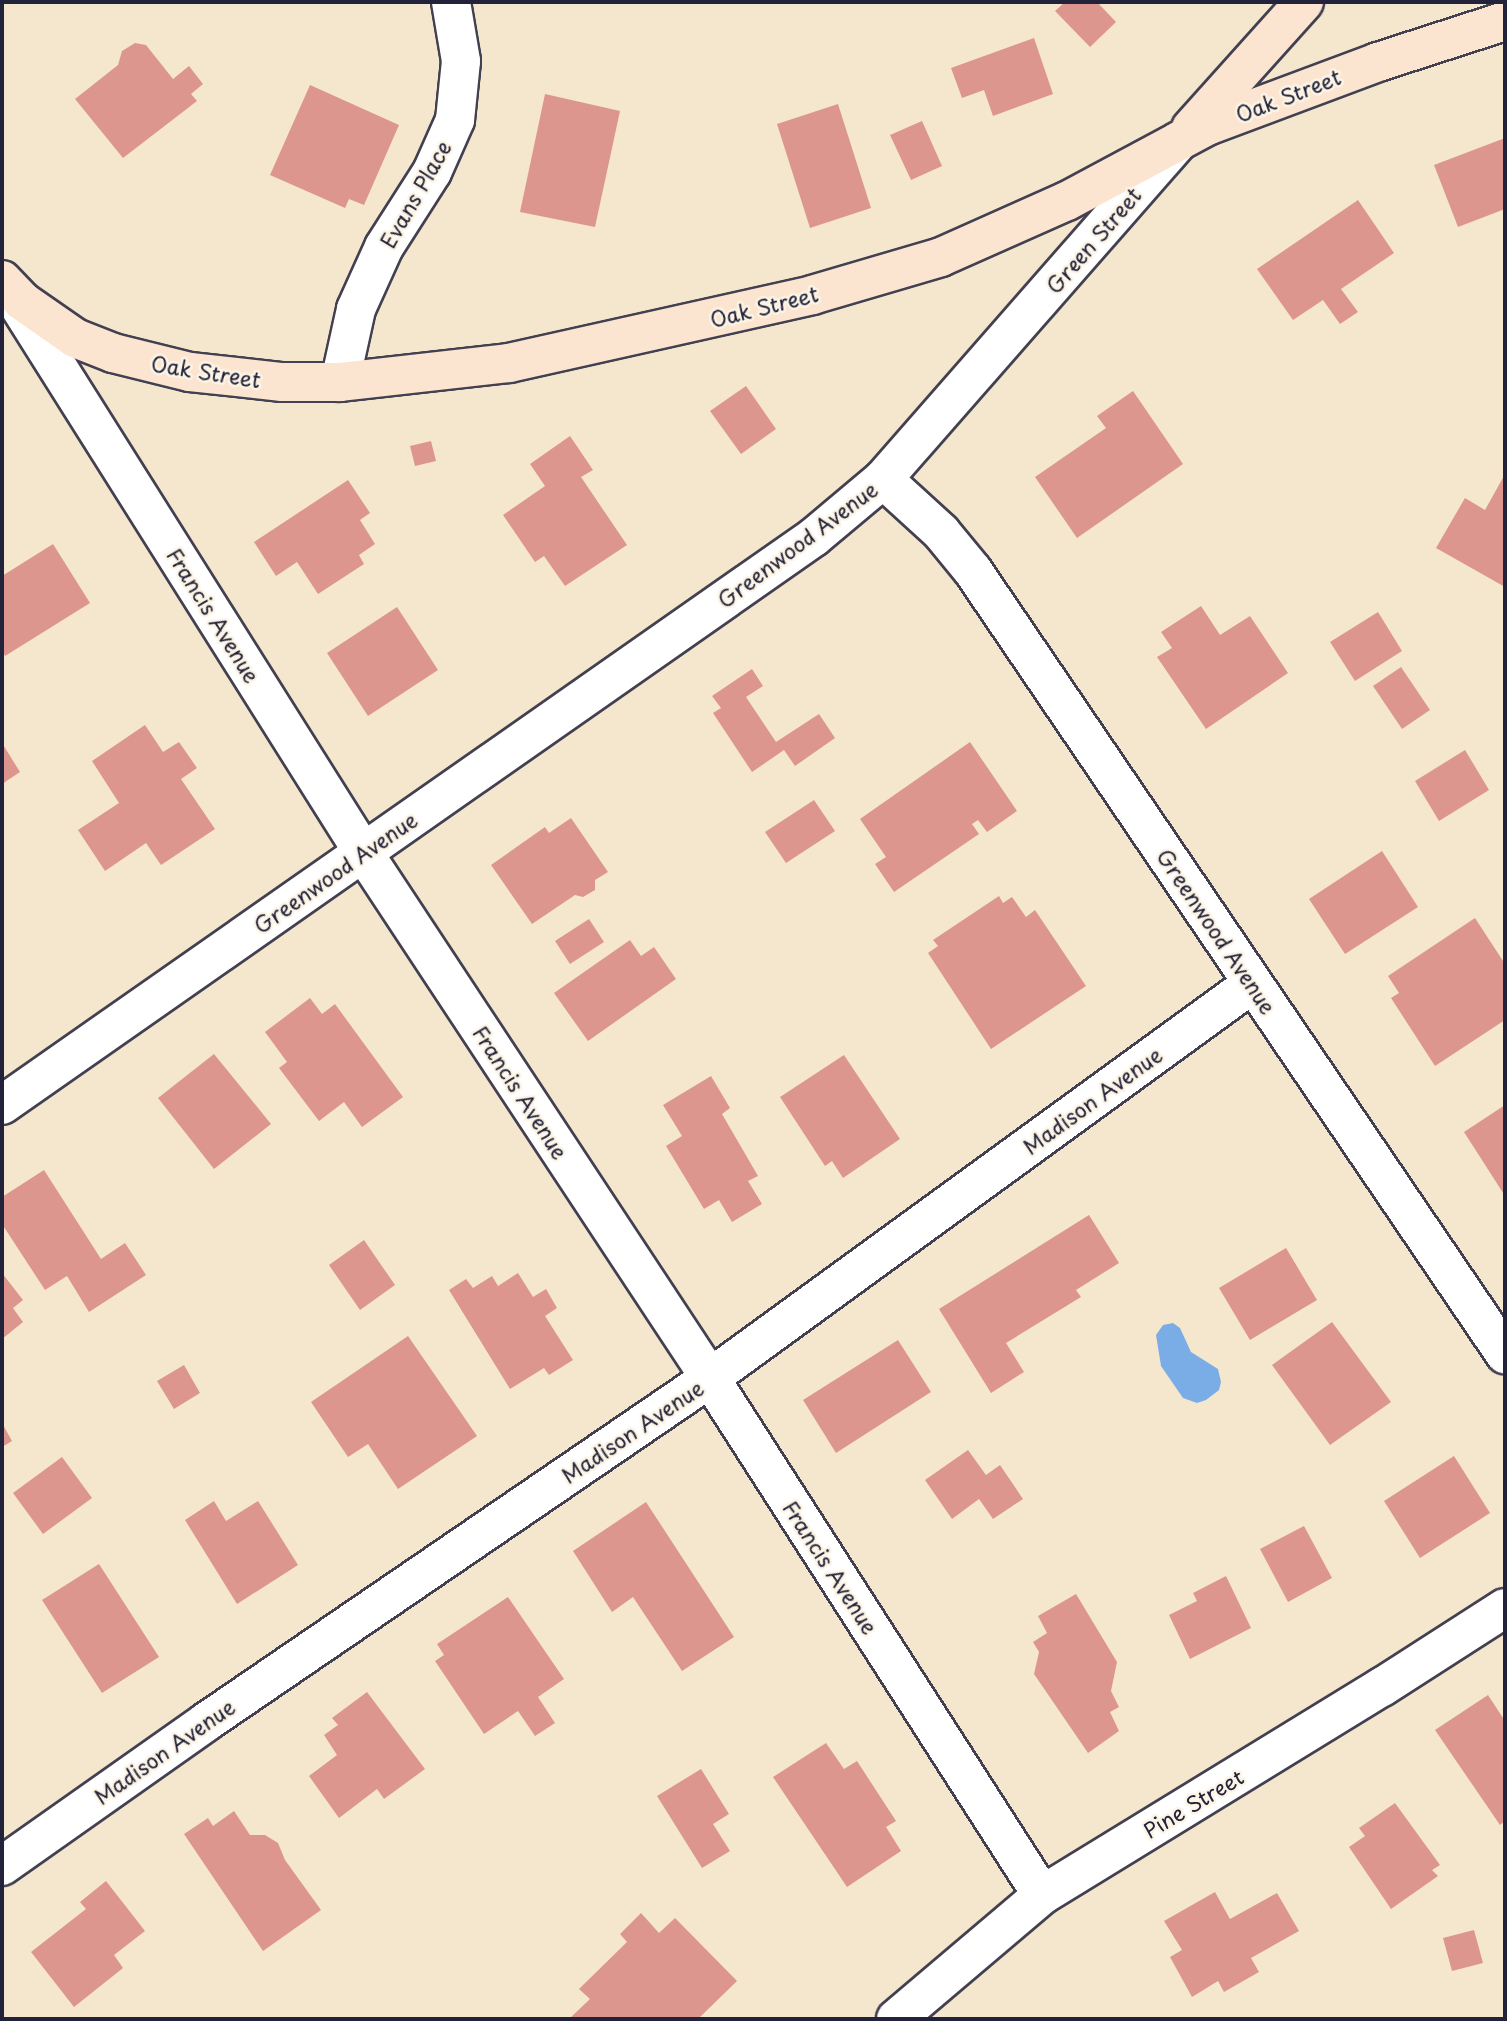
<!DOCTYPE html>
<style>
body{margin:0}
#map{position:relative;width:1507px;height:2021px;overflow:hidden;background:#f5e7cd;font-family:"Playpen Sans",sans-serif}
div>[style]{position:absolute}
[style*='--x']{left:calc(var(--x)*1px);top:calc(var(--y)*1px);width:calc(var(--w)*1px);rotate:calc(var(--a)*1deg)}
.water>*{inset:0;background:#7aade6}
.building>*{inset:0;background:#dc968e}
.roads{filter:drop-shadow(2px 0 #424051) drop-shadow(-2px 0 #424051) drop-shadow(0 2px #424051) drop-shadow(0 -2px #424051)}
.street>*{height:38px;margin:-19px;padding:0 19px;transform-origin:19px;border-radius:19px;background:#fff}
.secondary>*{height:38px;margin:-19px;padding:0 19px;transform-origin:19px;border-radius:19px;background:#fce5d0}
span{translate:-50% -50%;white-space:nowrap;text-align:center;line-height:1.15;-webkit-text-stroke:5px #fcf5e5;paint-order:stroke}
.street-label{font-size:21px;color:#22223b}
.frame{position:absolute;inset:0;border:4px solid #22223b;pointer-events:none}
</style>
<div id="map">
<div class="water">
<i style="clip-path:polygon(1173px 1323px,1180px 1328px,1191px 1352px,1218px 1369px,1221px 1382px,1219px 1390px,1206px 1400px,1197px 1403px,1183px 1398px,1161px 1366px,1156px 1335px,1163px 1325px)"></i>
</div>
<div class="building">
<i style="clip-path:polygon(1065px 2px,1097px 2px,1116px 22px,1090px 47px,1055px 11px)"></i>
<i style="clip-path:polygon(1034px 38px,1053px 94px,993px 116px,984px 90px,962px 98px,951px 68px)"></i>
<i style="clip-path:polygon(135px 43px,146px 45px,173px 79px,189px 66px,203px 84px,191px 94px,197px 101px,123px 158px,75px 99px,118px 65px,122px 51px)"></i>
<i style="clip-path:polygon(310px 85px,399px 125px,364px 205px,349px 199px,345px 208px,270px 175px)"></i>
<i style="clip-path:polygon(545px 94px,620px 111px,595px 227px,520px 212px)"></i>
<i style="clip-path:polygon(838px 104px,871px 208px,810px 228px,777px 124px)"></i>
<i style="clip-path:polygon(922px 121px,942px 166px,911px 180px,890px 135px)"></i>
<i style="clip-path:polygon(1505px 138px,1505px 209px,1458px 227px,1434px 165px)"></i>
<i style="clip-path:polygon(1358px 200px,1394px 253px,1341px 289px,1358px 312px,1340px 324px,1323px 300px,1293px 320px,1257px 269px)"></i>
<i style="clip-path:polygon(746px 386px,776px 429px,741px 454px,710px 411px)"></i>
<i style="clip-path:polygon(1133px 391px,1183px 464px,1077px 538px,1035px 477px,1106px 428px,1097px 416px)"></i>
<i style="clip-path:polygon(570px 436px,593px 470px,581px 477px,627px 545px,565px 586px,544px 556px,535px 562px,503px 515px,545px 486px,530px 464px)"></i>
<i style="clip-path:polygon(431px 441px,436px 461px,415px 466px,410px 446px)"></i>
<i style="clip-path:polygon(1505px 474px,1505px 587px,1436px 548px,1465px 498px,1485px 510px)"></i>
<i style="clip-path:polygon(348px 480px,370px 513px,360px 520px,375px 544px,359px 555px,364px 564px,318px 594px,297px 562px,276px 576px,254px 542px)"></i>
<i style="clip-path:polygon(53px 544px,90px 603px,5px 656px,2px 650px,2px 576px)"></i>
<i style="clip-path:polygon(1201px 606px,1220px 635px,1250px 616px,1288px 673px,1206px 729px,1157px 657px,1172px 648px,1161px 632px)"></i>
<i style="clip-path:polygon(397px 607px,438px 670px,368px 716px,327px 653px)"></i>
<i style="clip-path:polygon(1378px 612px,1402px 651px,1355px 681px,1330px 642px)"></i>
<i style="clip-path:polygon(1401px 667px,1430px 710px,1402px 729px,1373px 686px)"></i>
<i style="clip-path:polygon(752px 669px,763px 686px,746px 697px,776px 742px,819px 714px,835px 738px,795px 766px,784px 750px,752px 772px,713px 713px,721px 708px,712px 696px)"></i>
<i style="clip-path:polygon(145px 725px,163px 752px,179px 742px,197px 768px,181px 779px,215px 829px,161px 865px,146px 843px,105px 871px,78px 830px,119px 803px,92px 761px)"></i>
<i style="clip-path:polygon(970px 742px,1017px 811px,987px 832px,978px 820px,972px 824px,979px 834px,894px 892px,875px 864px,886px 857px,860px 819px)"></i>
<i style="clip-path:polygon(2px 743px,20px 772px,2px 784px)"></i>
<i style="clip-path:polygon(1465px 750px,1489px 790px,1439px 821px,1415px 781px)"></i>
<i style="clip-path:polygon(814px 800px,835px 831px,786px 863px,765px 832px)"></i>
<i style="clip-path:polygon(571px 818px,608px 872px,595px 880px,595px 890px,583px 897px,575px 895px,532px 924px,491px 865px,545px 827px,549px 833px)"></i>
<i style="clip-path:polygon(1382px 851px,1418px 907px,1345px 954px,1309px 899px)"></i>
<i style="clip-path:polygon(999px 896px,1003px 903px,1012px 897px,1026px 917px,1035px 910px,1086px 986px,991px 1049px,928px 953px,938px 946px,933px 940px)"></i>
<i style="clip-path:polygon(1475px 918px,1505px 964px,1505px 1020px,1435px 1066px,1391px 998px,1399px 993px,1388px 976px)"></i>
<i style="clip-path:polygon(589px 919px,604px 942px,570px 964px,555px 941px)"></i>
<i style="clip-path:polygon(630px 940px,641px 956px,654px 947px,676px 979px,588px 1041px,554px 993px)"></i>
<i style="clip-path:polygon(310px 998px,322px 1014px,335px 1004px,403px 1097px,362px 1127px,344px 1102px,319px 1121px,279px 1068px,287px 1062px,265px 1032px)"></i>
<i style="clip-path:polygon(214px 1054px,271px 1124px,214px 1169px,158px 1098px)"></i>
<i style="clip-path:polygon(844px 1055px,900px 1139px,843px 1178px,832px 1161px,825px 1166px,780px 1097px)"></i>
<i style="clip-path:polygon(711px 1076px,730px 1108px,722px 1114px,758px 1176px,748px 1181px,762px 1204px,732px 1222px,719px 1200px,704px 1209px,666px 1146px,682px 1136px,663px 1105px)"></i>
<i style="clip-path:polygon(1505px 1105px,1505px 1196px,1464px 1132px)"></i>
<i style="clip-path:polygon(44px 1170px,101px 1259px,125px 1243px,146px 1275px,89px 1312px,67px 1276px,45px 1290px,2px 1224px,2px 1197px)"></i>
<i style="clip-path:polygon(1089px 1215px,1119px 1263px,1076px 1290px,1081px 1297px,1006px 1343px,1024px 1372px,991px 1393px,939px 1309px)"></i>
<i style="clip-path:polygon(364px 1240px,395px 1285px,360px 1310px,329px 1265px)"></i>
<i style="clip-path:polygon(1286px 1248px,1317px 1300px,1250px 1340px,1219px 1288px)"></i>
<i style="clip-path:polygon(2px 1273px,23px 1300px,13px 1308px,23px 1322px,2px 1339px)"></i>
<i style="clip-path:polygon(518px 1273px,533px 1297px,546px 1289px,557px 1308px,545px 1316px,573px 1360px,549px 1375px,544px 1368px,510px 1389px,449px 1290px,466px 1279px,473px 1288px,492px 1276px,498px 1286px)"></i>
<i style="clip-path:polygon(1332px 1322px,1391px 1402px,1330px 1445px,1272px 1365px)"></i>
<i style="clip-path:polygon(408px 1336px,477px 1436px,398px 1489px,368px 1444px,348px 1457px,311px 1402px)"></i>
<i style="clip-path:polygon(898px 1340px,931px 1392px,836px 1453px,803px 1400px)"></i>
<i style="clip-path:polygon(184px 1365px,200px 1393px,174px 1409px,157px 1381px)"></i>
<i style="clip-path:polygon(2px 1423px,12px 1441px,2px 1447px)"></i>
<i style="clip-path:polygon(968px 1450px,986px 1475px,1000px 1465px,1023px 1499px,993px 1519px,979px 1499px,952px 1519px,925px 1480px)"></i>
<i style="clip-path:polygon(1454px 1456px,1490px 1513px,1420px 1558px,1384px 1501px)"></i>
<i style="clip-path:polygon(62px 1457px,92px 1498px,43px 1534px,13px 1493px)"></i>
<i style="clip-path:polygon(214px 1501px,226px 1521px,258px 1501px,298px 1565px,237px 1604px,185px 1520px)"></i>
<i style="clip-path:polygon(646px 1502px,734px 1637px,682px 1671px,633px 1597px,612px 1612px,573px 1551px)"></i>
<i style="clip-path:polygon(1304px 1526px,1332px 1578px,1288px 1602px,1260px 1549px)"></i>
<i style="clip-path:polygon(99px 1564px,159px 1657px,102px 1693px,42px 1600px)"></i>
<i style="clip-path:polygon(1226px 1576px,1251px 1628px,1190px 1659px,1169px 1615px,1197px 1601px,1193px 1593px)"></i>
<i style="clip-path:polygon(1076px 1594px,1117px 1662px,1111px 1691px,1119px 1707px,1110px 1712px,1119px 1731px,1088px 1753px,1034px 1674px,1039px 1652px,1033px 1642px,1047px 1633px,1038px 1616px)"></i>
<i style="clip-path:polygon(508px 1597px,564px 1679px,538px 1697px,555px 1723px,535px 1736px,518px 1711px,484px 1734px,435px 1661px,444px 1655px,437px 1644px)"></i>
<i style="clip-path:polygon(367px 1692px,425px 1769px,384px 1799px,377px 1789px,339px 1818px,309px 1776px,337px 1755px,324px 1735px,338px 1725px,332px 1718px)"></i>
<i style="clip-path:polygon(1488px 1695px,1505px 1721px,1505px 1821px,1500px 1825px,1435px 1730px)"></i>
<i style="clip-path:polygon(826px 1743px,844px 1769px,857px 1761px,896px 1821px,886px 1827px,901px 1851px,847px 1887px,773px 1777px)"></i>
<i style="clip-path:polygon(701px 1769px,729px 1814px,713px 1824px,730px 1851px,702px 1868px,657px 1796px)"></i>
<i style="clip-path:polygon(1395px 1803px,1440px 1865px,1432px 1870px,1438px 1876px,1391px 1909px,1349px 1847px,1365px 1836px,1359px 1828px)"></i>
<i style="clip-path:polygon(234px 1811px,250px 1835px,265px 1835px,278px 1843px,285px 1860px,321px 1910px,263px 1951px,184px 1834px,208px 1818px,213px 1826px)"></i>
<i style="clip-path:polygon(106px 1881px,145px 1931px,114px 1955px,123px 1968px,74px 2007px,31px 1952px,86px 1909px,80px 1902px)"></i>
<i style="clip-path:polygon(1215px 1892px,1230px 1919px,1277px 1893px,1299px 1931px,1251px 1958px,1259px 1972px,1224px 1992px,1218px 1981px,1192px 1997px,1170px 1957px,1182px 1950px,1164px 1921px)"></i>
<i style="clip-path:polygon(641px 1913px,659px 1933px,675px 1918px,737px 1981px,698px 2019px,569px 2019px,590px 1999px,579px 1989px,627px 1942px,620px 1934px)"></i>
<i style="clip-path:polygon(1474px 1930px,1483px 1963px,1452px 1971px,1443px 1938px)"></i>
</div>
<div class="roads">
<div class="street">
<i style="--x:9;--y:290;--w:664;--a:57.79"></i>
<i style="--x:363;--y:852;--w:630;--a:56.59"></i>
<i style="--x:710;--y:1378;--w:614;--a:57.29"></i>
<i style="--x:340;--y:382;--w:75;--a:-77.6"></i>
<i style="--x:356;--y:309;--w:68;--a:-65.7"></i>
<i style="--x:384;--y:247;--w:89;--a:-57.4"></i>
<i style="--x:432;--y:172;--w:57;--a:-66.1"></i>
<i style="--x:455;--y:120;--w:59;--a:-84.2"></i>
<i style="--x:461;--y:61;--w:60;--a:-99.6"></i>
<i style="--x:883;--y:479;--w:449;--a:-48.8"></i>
<i style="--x:2;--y:1105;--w:991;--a:-34.97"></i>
<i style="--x:814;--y:537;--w:90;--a:-40"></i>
<i style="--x:883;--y:479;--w:79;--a:42.4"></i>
<i style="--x:941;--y:532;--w:50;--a:50.6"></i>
<i style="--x:973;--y:571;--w:947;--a:55.81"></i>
<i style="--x:2;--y:1866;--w:250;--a:-35.2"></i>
<i style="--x:206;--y:1722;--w:610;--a:-34.32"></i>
<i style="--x:710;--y:1378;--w:671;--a:-36.03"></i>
<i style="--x:896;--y:2019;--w:192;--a:-40.3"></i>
<i style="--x:1042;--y:1895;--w:399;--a:-31.5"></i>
<i style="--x:1382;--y:1687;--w:146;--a:-32.7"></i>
</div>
<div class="secondary">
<i style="--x:1191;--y:128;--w:169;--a:-48.1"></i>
<i style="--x:2;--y:280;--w:29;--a:46"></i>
<i style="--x:22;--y:301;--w:65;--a:34.9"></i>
<i style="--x:75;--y:338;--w:41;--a:21.5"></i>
<i style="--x:113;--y:353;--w:79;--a:13.9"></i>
<i style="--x:190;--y:372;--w:93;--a:6.2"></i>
<i style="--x:282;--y:382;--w:58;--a:0"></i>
<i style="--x:340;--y:382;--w:170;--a:-6.4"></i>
<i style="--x:509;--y:363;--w:311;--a:-12.6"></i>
<i style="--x:812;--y:295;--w:134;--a:-16.4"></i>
<i style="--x:941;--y:257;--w:138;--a:-24"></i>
<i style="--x:1067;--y:201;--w:159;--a:-28.2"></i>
<i style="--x:1207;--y:126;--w:183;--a:-20.5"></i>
<i style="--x:1378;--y:62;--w:133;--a:-17.9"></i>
</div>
</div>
<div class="street-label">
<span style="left:1288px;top:95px;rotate:-21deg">Oak Street</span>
<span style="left:415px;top:194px;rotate:-60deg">Evans Place</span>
<span style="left:1093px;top:240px;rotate:-49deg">Green Street</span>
<span style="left:764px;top:306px;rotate:-14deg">Oak Street</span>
<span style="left:206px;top:371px;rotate:9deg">Oak Street</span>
<span style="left:797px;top:544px;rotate:-37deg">Greenwood Avenue</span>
<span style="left:214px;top:615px;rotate:58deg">Francis Avenue</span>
<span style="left:335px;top:872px;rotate:-35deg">Greenwood Avenue</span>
<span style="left:1217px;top:931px;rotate:56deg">Greenwood Avenue</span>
<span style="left:521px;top:1092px;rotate:57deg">Francis Avenue</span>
<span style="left:1092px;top:1100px;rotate:-36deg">Madison Avenue</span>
<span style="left:632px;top:1431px;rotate:-34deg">Madison Avenue</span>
<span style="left:831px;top:1567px;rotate:57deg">Francis Avenue</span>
<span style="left:164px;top:1751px;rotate:-35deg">Madison Avenue</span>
<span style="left:1193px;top:1803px;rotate:-31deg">Pine Street</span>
</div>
<div class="frame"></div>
</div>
